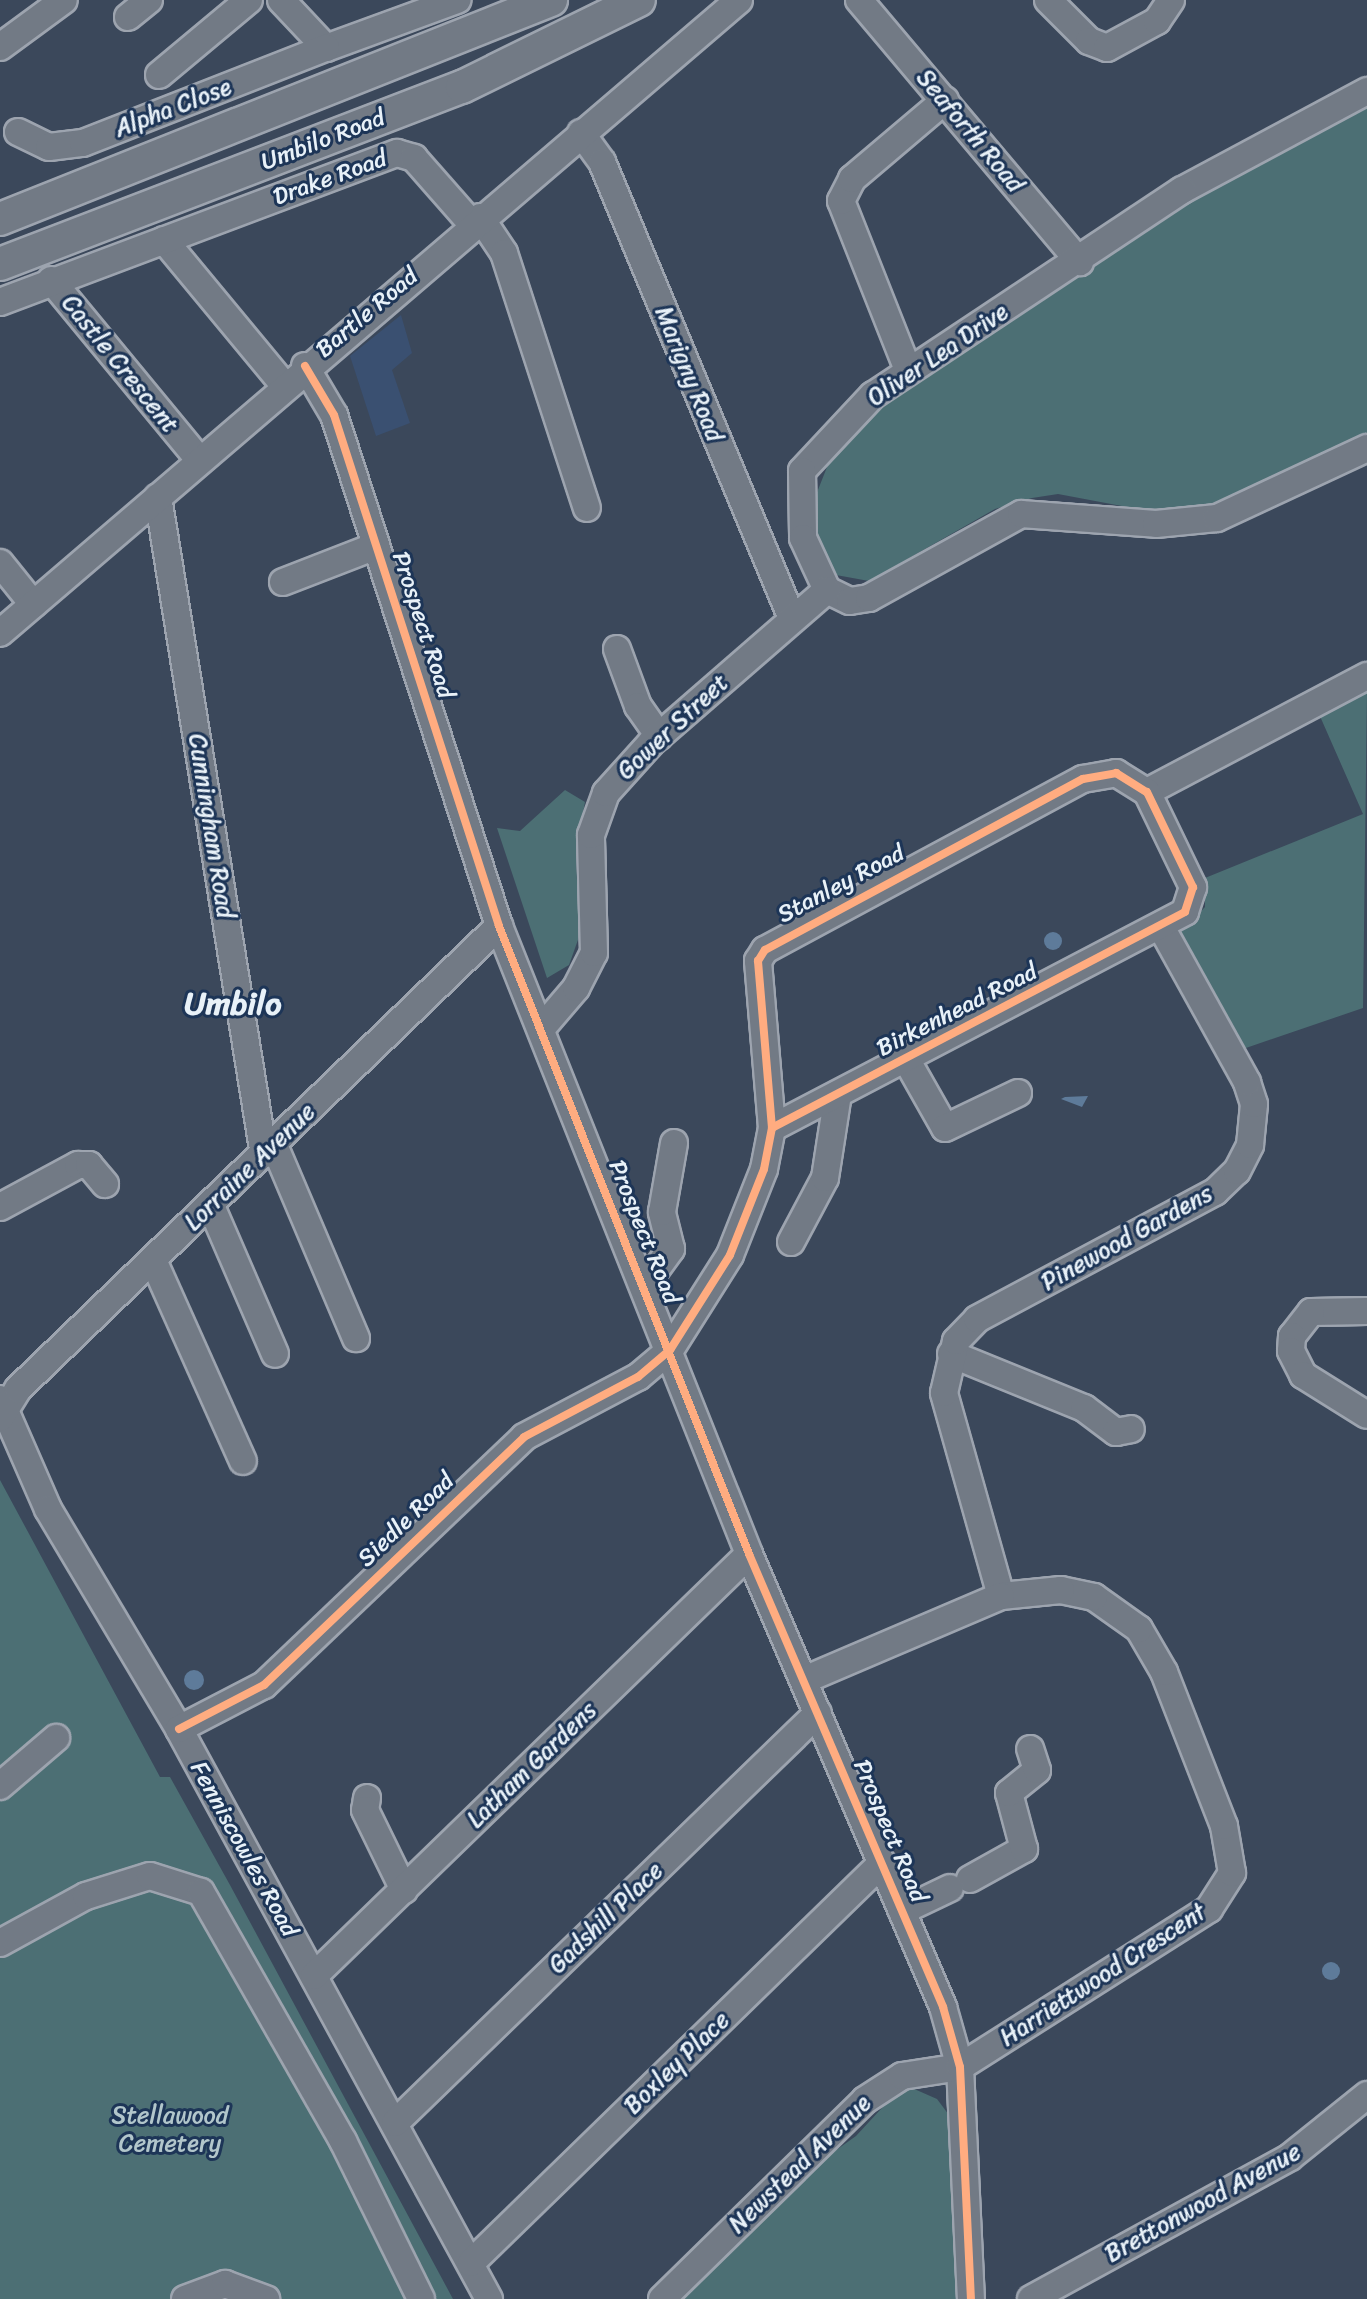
<!DOCTYPE html>
<style>
body{margin:0}
#map{position:relative;width:1367px;height:2299px;overflow:hidden;background:#3b485b;font-family:Sriracha,sans-serif}
div>[style]{position:absolute}
[style*='--x']{left:calc(var(--x)*1px);top:calc(var(--y)*1px);width:calc(var(--w)*1px);rotate:calc(var(--a)*1deg)}
.built>*{inset:0;background:#3a5071}
.green>*{inset:0;background:#4c6f74}
.water>*{inset:0;background:#5e7b9a}
.round{border-radius:50%}
.roads{filter:drop-shadow(2px 0 #9da4af) drop-shadow(-2px 0 #9da4af) drop-shadow(0 2px #9da4af) drop-shadow(0 -2px #9da4af)}
.minor>*{height:26px;margin:-13px;padding:0 13px;transform-origin:13px;border-radius:13px;background:#727a85}
.major>*{height:32px;margin:-16px;padding:0 16px;transform-origin:16px;border-radius:16px;background:#727a85}
.cycleway>*{height:8px;margin:-4px;padding:0 4px;transform-origin:4px;border-radius:4px;background:#ffac80}
span{translate:-50% -50%;white-space:nowrap;text-align:center;line-height:1.15;-webkit-text-stroke:6px #1d3557;paint-order:stroke}
.street-label{font-size:24px;color:#e8f1f8}
.park-label{font-size:24px;color:#b2c6cb}
.district-label{font-size:32px;color:#e8f1f8;font-weight:700}
</style>
<div id="map">
<div class="built">
<i style="clip-path:polygon(401px 315px,412px 353px,392px 370px,410px 423px,376px 436px,350px 356px)"></i>
</div>
<div class="green">
<i style="clip-path:polygon(1367px 105px,1367px 436px,1197px 510px,1143px 510px,1058px 494px,1032px 498px,995px 509px,869px 581px,836px 575px,814px 537px,812px 505px,831px 457px,868px 416px,1208px 187px)"></i>
<i style="clip-path:polygon(1367px 692px,1363px 1008px,1243px 1049px,1178px 935px,1205px 907px,1205px 878px,1363px 814px,1319px 714px)"></i>
<i style="clip-path:polygon(565px 790px,585px 802px,576px 852px,579px 937px,569px 965px,547px 978px,497px 828px,520px 831px)"></i>
<i style="clip-path:polygon(0 1480px,160px 1777px,170px 1777px,230px 1885px,453px 2299px,0 2299px)"></i>
<i style="clip-path:polygon(912px 2088px,937px 2099px,949px 2115px,965px 2299px,681px 2299px,804px 2173px,856px 2136px,892px 2097px)"></i>
</div>
<div class="water">
<i class="round" style="left:1044px;top:932px;width:18px;height:18px"></i>
<i style="clip-path:polygon(1088px 1096px,1082px 1107px,1061px 1099px,1065px 1097px)"></i>
<i class="round" style="left:184px;top:1670px;width:20px;height:20px"></i>
<i class="round" style="left:1322px;top:1962px;width:18px;height:18px"></i>
</div>
<div class="roads">
<div class="minor">
<i style="--x:281;--y:0;--w:66;--a:46.8"></i>
<i style="--x:326;--y:48;--w:140;--a:-20.1"></i>
<i style="--x:859;--y:0;--w:343;--a:49.9"></i>
<i style="--x:1048;--y:0;--w:58;--a:45"></i>
<i style="--x:1089;--y:41;--w:19;--a:21"></i>
<i style="--x:1107;--y:48;--w:57;--a:-28.4"></i>
<i style="--x:1157;--y:21;--w:25;--a:-56"></i>
<i style="--x:128;--y:17;--w:27;--a:-39"></i>
<i style="--x:0;--y:47;--w:79;--a:-36.3"></i>
<i style="--x:159;--y:75;--w:117;--a:-39.8"></i>
<i style="--x:1367;--y:91;--w:210;--a:151.8"></i>
<i style="--x:1182;--y:190;--w:371;--a:146.4"></i>
<i style="--x:873;--y:395;--w:104;--a:133.1"></i>
<i style="--x:802;--y:471;--w:67;--a:89.1"></i>
<i style="--x:803;--y:538;--w:57;--a:65.2"></i>
<i style="--x:827;--y:590;--w:25;--a:26"></i>
<i style="--x:850;--y:601;--w:19;--a:-9"></i>
<i style="--x:869;--y:598;--w:174;--a:-28.9"></i>
<i style="--x:1021;--y:514;--w:135;--a:4.2"></i>
<i style="--x:1156;--y:524;--w:61;--a:-5.6"></i>
<i style="--x:1217;--y:518;--w:166;--a:-25"></i>
<i style="--x:18;--y:132;--w:34;--a:26"></i>
<i style="--x:49;--y:147;--w:34;--a:-7"></i>
<i style="--x:83;--y:143;--w:261;--a:-21.4"></i>
<i style="--x:581;--y:133;--w:36;--a:54"></i>
<i style="--x:602;--y:162;--w:495;--a:67.4"></i>
<i style="--x:480;--y:217;--w:43;--a:56.3"></i>
<i style="--x:504;--y:253;--w:268;--a:72"></i>
<i style="--x:164;--y:240;--w:187;--a:50.4"></i>
<i style="--x:51;--y:280;--w:234;--a:50.5"></i>
<i style="--x:0;--y:302;--w:424;--a:-20.6"></i>
<i style="--x:397;--y:153;--w:18;--a:16"></i>
<i style="--x:414;--y:158;--w:88;--a:48.7"></i>
<i style="--x:305;--y:366;--w:57;--a:59.4"></i>
<i style="--x:334;--y:415;--w:537;--a:72.1"></i>
<i style="--x:499;--y:926;--w:676;--a:68.29"></i>
<i style="--x:749;--y:1554;--w:493;--a:66.8"></i>
<i style="--x:943;--y:2007;--w:62;--a:74.2"></i>
<i style="--x:960;--y:2067;--w:232;--a:87.3"></i>
<i style="--x:908;--y:370;--w:182;--a:-111.6"></i>
<i style="--x:841;--y:201;--w:25;--a:-63"></i>
<i style="--x:852;--y:179;--w:122;--a:-40.3"></i>
<i style="--x:158;--y:497;--w:666;--a:80.85"></i>
<i style="--x:0;--y:563;--w:53;--a:51.2"></i>
<i style="--x:283;--y:582;--w:100;--a:-21.2"></i>
<i style="--x:0;--y:633;--w:973;--a:-40.58"></i>
<i style="--x:617;--y:649;--w:61;--a:69.8"></i>
<i style="--x:638;--y:706;--w:37;--a:55"></i>
<i style="--x:1147;--y:792;--w:249;--a:-27.8"></i>
<i style="--x:541;--y:1029;--w:54;--a:-49.5"></i>
<i style="--x:576;--y:988;--w:39;--a:-63"></i>
<i style="--x:594;--y:953;--w:118;--a:-91.5"></i>
<i style="--x:591;--y:835;--w:45;--a:-70.3"></i>
<i style="--x:606;--y:793;--w:67;--a:-48"></i>
<i style="--x:651;--y:743;--w:233;--a:-41"></i>
<i style="--x:906;--y:1059;--w:79;--a:60.5"></i>
<i style="--x:945;--y:1128;--w:81;--a:-25.6"></i>
<i style="--x:274;--y:1145;--w:210;--a:67"></i>
<i style="--x:211;--y:1206;--w:161;--a:66.6"></i>
<i style="--x:0;--y:1207;--w:89;--a:-28.3"></i>
<i style="--x:78;--y:1165;--w:11;--a:0"></i>
<i style="--x:89;--y:1165;--w:25;--a:50"></i>
<i style="--x:791;--y:1242;--w:72;--a:-62"></i>
<i style="--x:825;--y:1178;--w:85;--a:-81.2"></i>
<i style="--x:153;--y:1260;--w:220;--a:65.9"></i>
<i style="--x:644;--y:1286;--w:46;--a:-53.9"></i>
<i style="--x:671;--y:1249;--w:38;--a:-104"></i>
<i style="--x:662;--y:1212;--w:70;--a:-80.1"></i>
<i style="--x:1367;--y:1311;--w:56;--a:179"></i>
<i style="--x:1311;--y:1312;--w:31;--a:128"></i>
<i style="--x:1292;--y:1336;--w:15;--a:94"></i>
<i style="--x:1291;--y:1351;--w:27;--a:63"></i>
<i style="--x:1303;--y:1375;--w:75;--a:32"></i>
<i style="--x:951;--y:1354;--w:144;--a:22.1"></i>
<i style="--x:1084;--y:1408;--w:40;--a:37"></i>
<i style="--x:1116;--y:1432;--w:15;--a:-11"></i>
<i style="--x:0;--y:1399;--w:120;--a:66.4"></i>
<i style="--x:48;--y:1509;--w:256;--a:59.2"></i>
<i style="--x:179;--y:1729;--w:649;--a:61.46"></i>
<i style="--x:0;--y:1418;--w:34;--a:-58"></i>
<i style="--x:18;--y:1389;--w:668;--a:-43.91"></i>
<i style="--x:1001;--y:1596;--w:211;--a:-105.7"></i>
<i style="--x:944;--y:1393;--w:53;--a:-77"></i>
<i style="--x:956;--y:1341;--w:30;--a:-46"></i>
<i style="--x:977;--y:1319;--w:270;--a:-28.1"></i>
<i style="--x:1215;--y:1192;--w:30;--a:-44"></i>
<i style="--x:1237;--y:1171;--w:29;--a:-63"></i>
<i style="--x:1250;--y:1145;--w:41;--a:-84.4"></i>
<i style="--x:1254;--y:1104;--w:23;--a:-108"></i>
<i style="--x:1247;--y:1082;--w:177;--a:-119"></i>
<i style="--x:179;--y:1729;--w:96;--a:-27.4"></i>
<i style="--x:264;--y:1685;--w:359;--a:-43.6"></i>
<i style="--x:524;--y:1437;--w:129;--a:-27.8"></i>
<i style="--x:638;--y:1377;--w:42;--a:-40.2"></i>
<i style="--x:670;--y:1350;--w:112;--a:-57.7"></i>
<i style="--x:730;--y:1255;--w:92;--a:-68.4"></i>
<i style="--x:764;--y:1169;--w:42;--a:-79"></i>
<i style="--x:772;--y:1128;--w:168;--a:-94.8"></i>
<i style="--x:758;--y:961;--w:13;--a:-58"></i>
<i style="--x:765;--y:950;--w:361;--a:-28.3"></i>
<i style="--x:1083;--y:779;--w:34;--a:-10"></i>
<i style="--x:1116;--y:773;--w:36;--a:32"></i>
<i style="--x:1147;--y:792;--w:106;--a:64.2"></i>
<i style="--x:1193;--y:887;--w:26;--a:108"></i>
<i style="--x:1185;--y:912;--w:466;--a:152.4"></i>
<i style="--x:0;--y:1786;--w:74;--a:-40.6"></i>
<i style="--x:367;--y:1798;--w:12;--a:99"></i>
<i style="--x:365;--y:1810;--w:89;--a:64"></i>
<i style="--x:970;--y:1879;--w:62;--a:-29.1"></i>
<i style="--x:1024;--y:1849;--w:58;--a:-105"></i>
<i style="--x:1009;--y:1793;--w:36;--a:-39"></i>
<i style="--x:1037;--y:1770;--w:22;--a:-108"></i>
<i style="--x:902;--y:1911;--w:53;--a:-25.6"></i>
<i style="--x:0;--y:1943;--w:98;--a:-28.7"></i>
<i style="--x:86;--y:1896;--w:67;--a:-17.4"></i>
<i style="--x:150;--y:1876;--w:53;--a:17.4"></i>
<i style="--x:201;--y:1892;--w:287;--a:60.3"></i>
<i style="--x:343;--y:2141;--w:176;--a:63.7"></i>
<i style="--x:314;--y:1976;--w:606;--a:-44.13"></i>
<i style="--x:395;--y:2123;--w:589;--a:-44.11"></i>
<i style="--x:471;--y:2263;--w:574;--a:-44.22"></i>
<i style="--x:185;--y:2299;--w:43;--a:-20.6"></i>
<i style="--x:225;--y:2284;--w:44;--a:20.1"></i>
<i style="--x:662;--y:2299;--w:284;--a:-44.4"></i>
<i style="--x:865;--y:2100;--w:44;--a:-33"></i>
<i style="--x:902;--y:2076;--w:59;--a:-8.8"></i>
<i style="--x:960;--y:2067;--w:295;--a:-32.4"></i>
<i style="--x:1209;--y:1909;--w:43;--a:-57.4"></i>
<i style="--x:1232;--y:1873;--w:48;--a:-99.7"></i>
<i style="--x:1224;--y:1826;--w:165;--a:-111.3"></i>
<i style="--x:1164;--y:1672;--w:50;--a:-120.2"></i>
<i style="--x:1139;--y:1629;--w:55;--a:-144.6"></i>
<i style="--x:1094;--y:1597;--w:34;--a:-168"></i>
<i style="--x:1061;--y:1590;--w:60;--a:174.3"></i>
<i style="--x:1001;--y:1596;--w:214;--a:156.9"></i>
<i style="--x:1031;--y:2299;--w:295;--a:-28.7"></i>
<i style="--x:1290;--y:2157;--w:99;--a:-38.8"></i>
</div>
<div class="major">
<i style="--x:0;--y:219;--w:593;--a:-21.68"></i>
<i style="--x:0;--y:264;--w:495;--a:-21"></i>
<i style="--x:462;--y:87;--w:197;--a:-26.2"></i>
</div>
</div>
<div class="cycleway">
<i style="--x:305;--y:366;--w:57;--a:59.4"></i>
<i style="--x:334;--y:415;--w:537;--a:72.1"></i>
<i style="--x:499;--y:926;--w:676;--a:68.29"></i>
<i style="--x:749;--y:1554;--w:493;--a:66.8"></i>
<i style="--x:943;--y:2007;--w:62;--a:74.2"></i>
<i style="--x:960;--y:2067;--w:232;--a:87.3"></i>
<i style="--x:179;--y:1729;--w:96;--a:-27.4"></i>
<i style="--x:264;--y:1685;--w:359;--a:-43.6"></i>
<i style="--x:524;--y:1437;--w:129;--a:-27.8"></i>
<i style="--x:638;--y:1377;--w:42;--a:-40.2"></i>
<i style="--x:670;--y:1350;--w:112;--a:-57.7"></i>
<i style="--x:730;--y:1255;--w:92;--a:-68.4"></i>
<i style="--x:764;--y:1169;--w:42;--a:-79"></i>
<i style="--x:772;--y:1128;--w:168;--a:-94.8"></i>
<i style="--x:758;--y:961;--w:13;--a:-58"></i>
<i style="--x:765;--y:950;--w:361;--a:-28.3"></i>
<i style="--x:1083;--y:779;--w:34;--a:-10"></i>
<i style="--x:1116;--y:773;--w:36;--a:32"></i>
<i style="--x:1147;--y:792;--w:106;--a:64.2"></i>
<i style="--x:1193;--y:887;--w:26;--a:108"></i>
<i style="--x:1185;--y:912;--w:466;--a:152.4"></i>
</div>
<div class="street-label">
<span style="left:173px;top:108px;rotate:-21deg">Alpha Close</span>
<span style="left:970px;top:131px;rotate:50deg">Seaforth Road</span>
<span style="left:323px;top:140px;rotate:-21deg">Umbilo Road</span>
<span style="left:330px;top:178px;rotate:-20deg">Drake Road</span>
<span style="left:367px;top:313px;rotate:-40deg">Bartle Road</span>
<span style="left:938px;top:355px;rotate:-34deg">Oliver Lea Drive</span>
<span style="left:120px;top:364px;rotate:51deg">Castle Crescent</span>
<span style="left:689px;top:374px;rotate:68deg">Marigny Road</span>
<span style="left:423px;top:625px;rotate:72deg">Prospect Road</span>
<span style="left:673px;top:727px;rotate:-43deg">Gower Street</span>
<span style="left:211px;top:826px;rotate:81deg">Cunningham Road</span>
<span style="left:841px;top:884px;rotate:-28deg">Stanley Road</span>
<span style="left:957px;top:1010px;rotate:-27deg">Birkenhead Road</span>
<span style="left:250px;top:1167px;rotate:-44deg">Lorraine Avenue</span>
<span style="left:644px;top:1232px;rotate:68deg">Prospect Road</span>
<span style="left:1127px;top:1238px;rotate:-29deg">Pinewood Gardens</span>
<span style="left:406px;top:1520px;rotate:-44deg">Siedle Road</span>
<span style="left:532px;top:1765px;rotate:-44deg">Latham Gardens</span>
<span style="left:890px;top:1831px;rotate:67deg">Prospect Road</span>
<span style="left:244px;top:1849px;rotate:61deg">Fenniscowles Road</span>
<span style="left:606px;top:1918px;rotate:-44deg">Gadshill Place</span>
<span style="left:1103px;top:1975px;rotate:-33deg">Harriettwood Crescent</span>
<span style="left:677px;top:2063px;rotate:-44deg">Boxley Place</span>
<span style="left:800px;top:2164px;rotate:-44deg">Newstead Avenue</span>
<span style="left:1203px;top:2203px;rotate:-29deg">Brettonwood Avenue</span>
</div>
<div class="park-label">
<span style="left:170px;top:2130px">Stellawood<br>Cemetery</span>
</div>
<div class="district-label">
<span style="left:233px;top:1004px">Umbilo</span>
</div>
</div>
